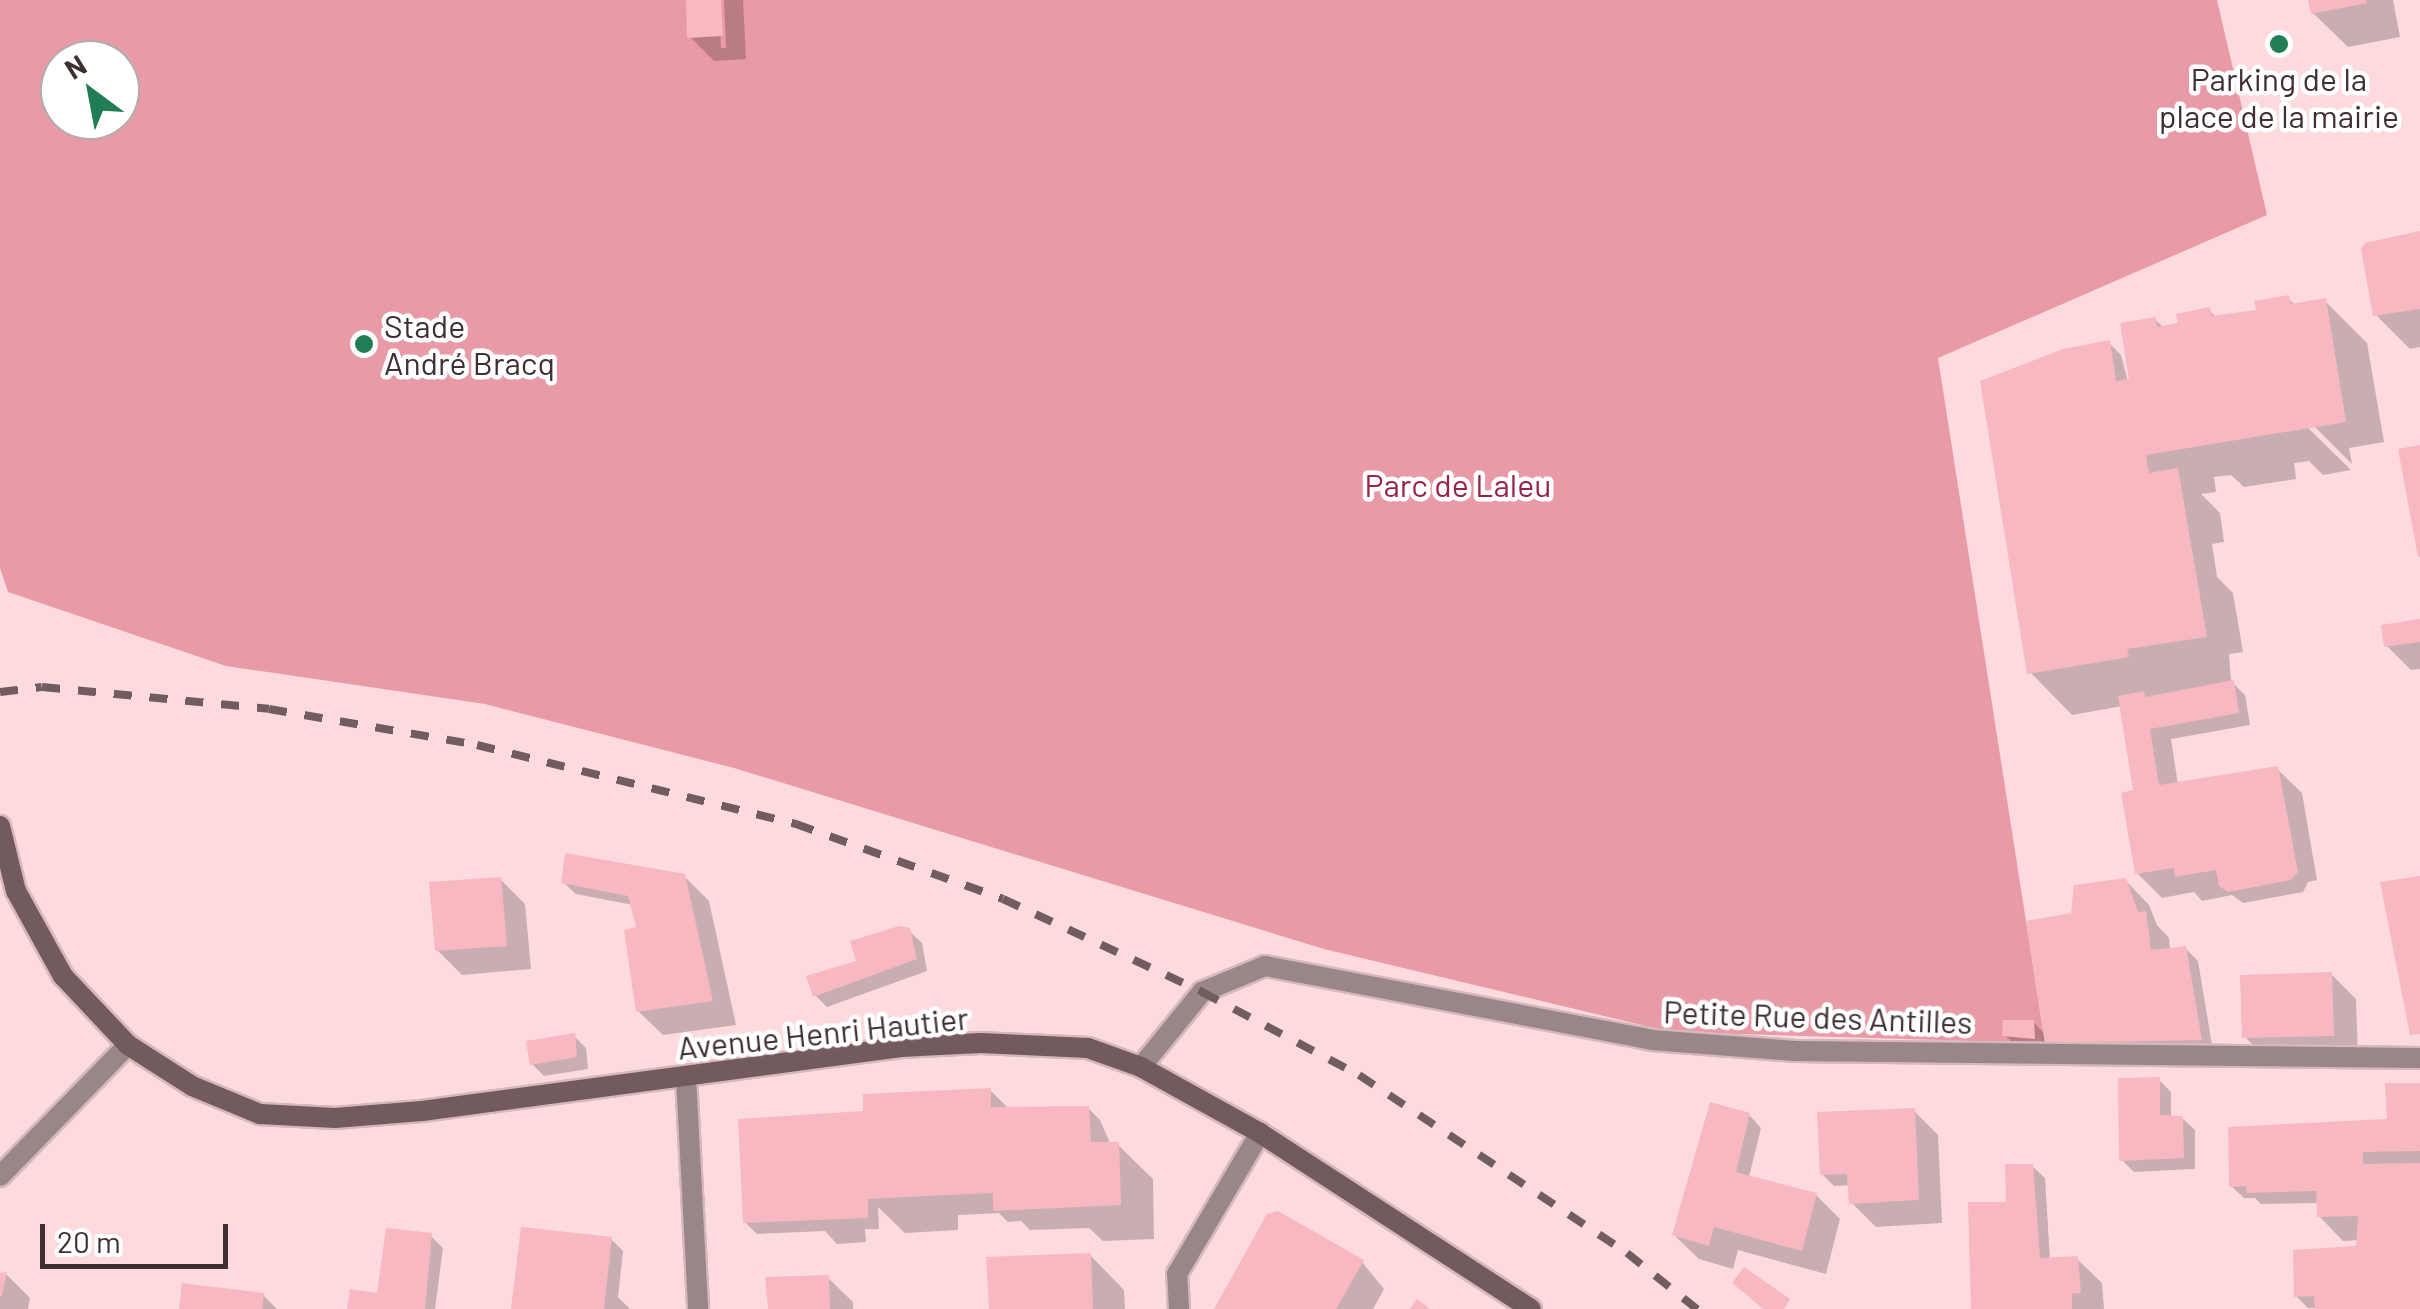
<!DOCTYPE html>
<meta charset="utf-8">
<style>
body{margin:0}
#map{position:relative;width:2420px;height:1309px;overflow:hidden;background:#fcdade;font-family:Barlow,sans-serif}
div>[style]{position:absolute}
[style*='--x']{left:calc(var(--x)*1px);top:calc(var(--y)*1px);width:calc(var(--w)*1px);rotate:calc(var(--a)*1deg)}
.green>*{inset:0;background:#e89ba7}
.shadow>*{inset:0;background:#0003}
.building>*{inset:0;background:#f8b8c1}
.roads{filter:drop-shadow(2px 0 #d6b8bb) drop-shadow(-2px 0 #d6b8bb) drop-shadow(0 2px #d6b8bb) drop-shadow(0 -2px #d6b8bb)}
.street>*{height:20px;margin:-10px;padding:0 10px;transform-origin:10px;border-radius:10px;background:#988688}
.secondary>*{height:20px;margin:-10px;padding:0 10px;transform-origin:10px;border-radius:10px;background:#735a5d}
.rail>*{height:8px;margin-top:-4px;transform-origin:0;background:repeating-linear-gradient(90deg,#715c5f 0 18px,transparent 0 36px)}
.dots>*{width:28px;height:28px;translate:-50% -50%;box-sizing:border-box;border:5px solid #fff;border-radius:50%}
span{translate:-50% -50%;white-space:nowrap;text-align:center;line-height:1.15;-webkit-text-stroke:9px #fff;paint-order:stroke}
.poi-label{font-size:32px;color:#3f2f31}
.left{translate:0 -50%;text-align:left}
.park-label{font-size:32px;color:#992346}
.street-label{font-size:32px;color:#3f2f31}
.north{position:absolute;left:40px;top:40px;width:100px;height:100px;box-sizing:border-box;background:#fff;border:2px solid #b2acad;border-radius:50%;rotate:328deg;font-size:28px;font-weight:700;line-height:40px;text-align:center;color:#3f2f31}
.north::after{content:'';display:block;margin:auto;width:35px;height:45px;background:#217d53;clip-path:polygon(50% 0,100% 100%,50% 72%,0 100%)}
.scale{position:absolute;left:40px;top:1224px;width:188px;height:45px;box-sizing:border-box;border:5px solid #3f2f31;border-top:0;padding-left:12px;font-size:30px;line-height:35px;white-space:nowrap;color:#3f2f31;-webkit-text-stroke:8px #fff;paint-order:stroke}
</style>
<div id="map">
<div class="green">
<i style="clip-path:polygon(evenodd,0 0,2217px 0,2267px 215px,1938px 358px,2045px 1043px,1671px 1032px,1324px 949px,734px 768px,485px 704px,226px 666px,8px 592px,0 568px,0 0,60px 60px,120px 60px,120px 120px,60px 120px,60px 60px)"></i>
</div>
<div class="shadow">
<i style="clip-path:polygon(688px 0,719px 0,721px 48px,726px 48px,724px 0,743px 0,746px 59px,714px 61px,690px 37px)"></i>
<i style="clip-path:polygon(2311px 0,2393px 0,2400px 37px,2348px 47px,2313px 13px)"></i>
<i style="clip-path:polygon(2420px 235px,2420px 347px,2410px 349px,2375px 314px)"></i>
<i style="clip-path:polygon(2288px 298px,2296px 306px,2325px 301px,2367px 343px,2384px 442px,2349px 448px,2352px 464px,2305px 417px,2301px 421px,2351px 470px,2323px 475px,2309px 461px,2294px 463px,2296px 479px,2244px 487px,2231px 475px,2214px 477px,2216px 492px,2201px 494px,2220px 513px,2224px 542px,2212px 544px,2217px 577px,2233px 593px,2243px 652px,2229px 654px,2231px 681px,2245px 695px,2250px 725px,2171px 739px,2178px 785px,2277px 769px,2302px 793px,2317px 880px,2308px 882px,2303px 892px,2243px 903px,2232px 895px,2202px 901px,2194px 892px,2162px 898px,2137px 873px,2136px 792px,2123px 706px,2072px 715px,2030px 672px,2109px 343px,2121px 355px,2128px 382px,2155px 319px,2164px 328px,2209px 310px,2217px 318px,2259px 312px)"></i>
<i style="clip-path:polygon(2420px 622px,2420px 669px,2411px 670px,2387px 646px)"></i>
<i style="clip-path:polygon(684px 876px,709px 901px,736px 1025px,663px 1035px,638px 1011px,639px 929px,633px 905px,576px 894px,563px 882px)"></i>
<i style="clip-path:polygon(500px 879px,525px 904px,531px 969px,462px 975px,437px 950px)"></i>
<i style="clip-path:polygon(2125px 880px,2149px 905px,2157px 925px,2169px 938px,2170px 950px,2185px 948px,2198px 961px,2213px 1051px,2183px 1064px,2072px 1066px,2046px 1040px,2046px 1050px,2017px 1047px,2005px 1035px,2033px 1022px,2047px 1036px,2067px 918px)"></i>
<i style="clip-path:polygon(909px 931px,922px 943px,927px 971px,827px 1007px,815px 995px)"></i>
<i style="clip-path:polygon(2331px 974px,2356px 999px,2358px 1059px,2269px 1061px,2245px 1037px)"></i>
<i style="clip-path:polygon(574px 1036px,586px 1048px,588px 1069px,544px 1076px,532px 1064px)"></i>
<i style="clip-path:polygon(2159px 1080px,2171px 1092px,2171px 1118px,2182px 1118px,2195px 1130px,2195px 1169px,2134px 1172px,2122px 1160px)"></i>
<i style="clip-path:polygon(2420px 1086px,2420px 1309px,2308px 1308px,2296px 1296px,2362px 1240px,2343px 1241px,2319px 1216px,2319px 1203px,2261px 1204px,2255px 1198px,2244px 1198px,2231px 1186px,2389px 1122px)"></i>
<i style="clip-path:polygon(990px 1090px,1008px 1108px,1088px 1108px,1100px 1120px,1111px 1145px,1118px 1145px,1153px 1179px,1154px 1239px,1103px 1241px,1089px 1228px,1030px 1230px,1021px 1221px,1008px 1222px,999px 1213px,958px 1215px,958px 1230px,905px 1233px,878px 1207px,879px 1229px,865px 1229px,866px 1242px,837px 1244px,825px 1231px,757px 1234px,745px 1222px,866px 1113px)"></i>
<i style="clip-path:polygon(1914px 1111px,1938px 1135px,1942px 1223px,1876px 1227px,1851px 1202px,1850px 1185px,1834px 1186px,1822px 1174px)"></i>
<i style="clip-path:polygon(1749px 1115px,1761px 1128px,1749px 1177px,1816px 1195px,1840px 1219px,1826px 1274px,1738px 1250px,1733px 1269px,1699px 1259px,1674px 1235px)"></i>
<i style="clip-path:polygon(2032px 1166px,2045px 1178px,2050px 1260px,2077px 1259px,2102px 1283px,2104px 1309px,1973px 1309px,2008px 1204px)"></i>
<i style="clip-path:polygon(431px 1236px,443px 1248px,435px 1309px,350px 1309px,379px 1295px)"></i>
<i style="clip-path:polygon(611px 1239px,623px 1251px,618px 1297px,630px 1309px,514px 1309px)"></i>
<i style="clip-path:polygon(1090px 1255px,1124px 1290px,1125px 1309px,991px 1309px)"></i>
<i style="clip-path:polygon(1362px 1262px,1384px 1289px,1373px 1309px,1217px 1309px)"></i>
<i style="clip-path:polygon(6px 1274px,30px 1298px,28px 1309px,0 1309px,0 1276px)"></i>
<i style="clip-path:polygon(828px 1278px,853px 1302px,853px 1309px,770px 1309px)"></i>
<i style="clip-path:polygon(263px 1295px,277px 1309px,182px 1309px)"></i>
</div>
<div class="building">
<i style="clip-path:polygon(686px 0,721px 0,723px 36px,687px 38px)"></i>
<i style="clip-path:polygon(2308px 0,2366px 0,2367px 3px,2311px 14px)"></i>
<i style="clip-path:polygon(2420px 231px,2420px 309px,2373px 316px,2361px 249px,2365px 243px)"></i>
<i style="clip-path:polygon(2289px 295px,2291px 304px,2326px 298px,2346px 422px,2146px 455px,2149px 473px,2178px 468px,2207px 637px,2127px 649px,2129px 657px,2027px 674px,1980px 381px,2063px 349px,2110px 340px,2116px 381px,2129px 379px,2120px 323px,2156px 317px,2157px 327px,2178px 323px,2176px 314px,2210px 307px,2212px 316px,2256px 310px,2254px 301px)"></i>
<i style="clip-path:polygon(2420px 445px,2420px 557px,2418px 557px,2398px 449px)"></i>
<i style="clip-path:polygon(2420px 619px,2420px 642px,2384px 647px,2381px 625px)"></i>
<i style="clip-path:polygon(2234px 680px,2239px 713px,2150px 729px,2159px 785px,2278px 766px,2298px 872px,2291px 880px,2228px 892px,2219px 886px,2216px 870px,2175px 877px,2174px 868px,2135px 874px,2121px 793px,2133px 790px,2118px 696px,2144px 691px,2145px 697px)"></i>
<i style="clip-path:polygon(565px 853px,685px 874px,713px 1001px,636px 1012px,624px 930px,636px 927px,628px 896px,561px 883px)"></i>
<i style="clip-path:polygon(2420px 876px,2420px 1034px,2410px 1035px,2380px 882px)"></i>
<i style="clip-path:polygon(501px 877px,507px 946px,435px 951px,429px 882px)"></i>
<i style="clip-path:polygon(2126px 878px,2138px 912px,2146px 911px,2151px 950px,2186px 946px,2202px 1040px,2045px 1043px,2026px 921px,2071px 913px,2074px 885px)"></i>
<i style="clip-path:polygon(899px 926px,910px 928px,917px 959px,813px 997px,806px 976px,856px 961px,850px 941px)"></i>
<i style="clip-path:polygon(2332px 972px,2334px 1036px,2242px 1038px,2240px 975px)"></i>
<i style="clip-path:polygon(2003px 1020px,2034px 1020px,2035px 1039px,2002px 1036px)"></i>
<i style="clip-path:polygon(575px 1033px,577px 1057px,530px 1065px,526px 1041px)"></i>
<i style="clip-path:polygon(2160px 1077px,2160px 1115px,2183px 1116px,2184px 1158px,2119px 1161px,2118px 1078px)"></i>
<i style="clip-path:polygon(2385px 1083px,2420px 1083px,2420px 1151px,2363px 1152px,2363px 1164px,2420px 1163px,2420px 1309px,2315px 1309px,2314px 1296px,2294px 1297px,2293px 1250px,2356px 1246px,2358px 1216px,2317px 1217px,2316px 1191px,2247px 1193px,2246px 1186px,2229px 1187px,2228px 1127px,2387px 1119px)"></i>
<i style="clip-path:polygon(991px 1088px,991px 1107px,1089px 1106px,1091px 1142px,1119px 1142px,1121px 1205px,993px 1211px,993px 1193px,925px 1196px,868px 1199px,868px 1218px,743px 1223px,738px 1119px,863px 1111px,863px 1094px)"></i>
<i style="clip-path:polygon(1710px 1102px,1750px 1113px,1736px 1172px,1817px 1193px,1802px 1251px,1714px 1227px,1709px 1246px,1672px 1235px)"></i>
<i style="clip-path:polygon(1915px 1108px,1919px 1200px,1849px 1204px,1847px 1174px,1820px 1175px,1817px 1112px)"></i>
<i style="clip-path:polygon(2005px 1164px,2033px 1164px,2040px 1258px,2078px 1256px,2081px 1293px,2072px 1294px,2072px 1309px,1971px 1309px,1968px 1202px,2006px 1202px)"></i>
<i style="clip-path:polygon(1278px 1211px,1364px 1260px,1336px 1309px,1214px 1309px,1267px 1214px)"></i>
<i style="clip-path:polygon(521px 1227px,612px 1237px,604px 1309px,511px 1309px)"></i>
<i style="clip-path:polygon(386px 1228px,432px 1233px,425px 1309px,347px 1309px,350px 1289px,377px 1293px)"></i>
<i style="clip-path:polygon(1091px 1253px,1093px 1309px,989px 1309px,986px 1257px)"></i>
<i style="clip-path:polygon(1744px 1267px,1790px 1299px,1784px 1309px,1763px 1309px,1732px 1283px)"></i>
<i style="clip-path:polygon(7px 1272px,2px 1296px,0 1296px,0 1273px)"></i>
<i style="clip-path:polygon(829px 1275px,830px 1309px,768px 1309px,765px 1277px)"></i>
<i style="clip-path:polygon(182px 1283px,264px 1293px,262px 1309px,179px 1309px)"></i>
<i style="clip-path:polygon(1417px 1299px,1430px 1309px,1410px 1309px)"></i>
</div>
<div class="roads">
<div class="street">
<i style="--x:1141;--y:1067;--w:97;--a:-50.9"></i>
<i style="--x:1202;--y:992;--w:68;--a:-22.4"></i>
<i style="--x:1265;--y:966;--w:394;--a:10.8"></i>
<i style="--x:1652;--y:1040;--w:144;--a:4.4"></i>
<i style="--x:1796;--y:1051;--w:624;--a:0.64"></i>
<i style="--x:686;--y:1077;--w:232;--a:87"></i>
<i style="--x:0;--y:1176;--w:183;--a:-45.7"></i>
<i style="--x:1179;--y:1309;--w:35;--a:-93"></i>
<i style="--x:1177;--y:1274;--w:164;--a:-59.5"></i>
</div>
<div class="secondary">
<i style="--x:0;--y:826;--w:67;--a:76.2"></i>
<i style="--x:16;--y:891;--w:97;--a:61.1"></i>
<i style="--x:63;--y:976;--w:95;--a:46.7"></i>
<i style="--x:128;--y:1045;--w:76;--a:32.6"></i>
<i style="--x:192;--y:1086;--w:74;--a:22.4"></i>
<i style="--x:260;--y:1114;--w:75;--a:3.1"></i>
<i style="--x:335;--y:1118;--w:87;--a:-4.6"></i>
<i style="--x:422;--y:1111;--w:483;--a:-7.6"></i>
<i style="--x:901;--y:1047;--w:80;--a:-2.9"></i>
<i style="--x:981;--y:1043;--w:107;--a:2.7"></i>
<i style="--x:1088;--y:1048;--w:56;--a:19.7"></i>
<i style="--x:1141;--y:1067;--w:136;--a:29"></i>
<i style="--x:1260;--y:1133;--w:323;--a:33"></i>
</div>
</div>
<div class="rail">
<i style="--x:0;--y:692;--w:42;--a:-6.8"></i>
<i style="--x:42;--y:687;--w:228;--a:5.5"></i>
<i style="--x:269;--y:709;--w:211;--a:9.8"></i>
<i style="--x:477;--y:745;--w:329;--a:13.9"></i>
<i style="--x:796;--y:824;--w:220;--a:19.9"></i>
<i style="--x:1003;--y:899;--w:220;--a:25"></i>
<i style="--x:1202;--y:992;--w:178;--a:27.9"></i>
<i style="--x:1359;--y:1075;--w:322;--a:33.6"></i>
<i style="--x:1627;--y:1253;--w:90;--a:38.7"></i>
</div>
<div class="dots">
<i style="left:2279px;top:44px;background:#217d53"></i>
<i style="left:364px;top:344px;background:#217d53"></i>
</div>
<div class="poi-label">
<span style="left:2279px;top:97px">Parking de la<br>place de la mairie</span>
<span class="left" style="left:384px;top:344px">Stade<br>André Bracq</span>
</div>
<div class="park-label">
<span style="left:1458px;top:484px">Parc de Laleu</span>
</div>
<div class="street-label">
<span style="left:1818px;top:1016px;rotate:2deg">Petite Rue des Antilles</span>
<span style="left:823px;top:1032px;rotate:-6deg">Avenue Henri Hautier</span>
</div>
<div class="north">N</div>
<div class="scale">20 m</div>
</div>
